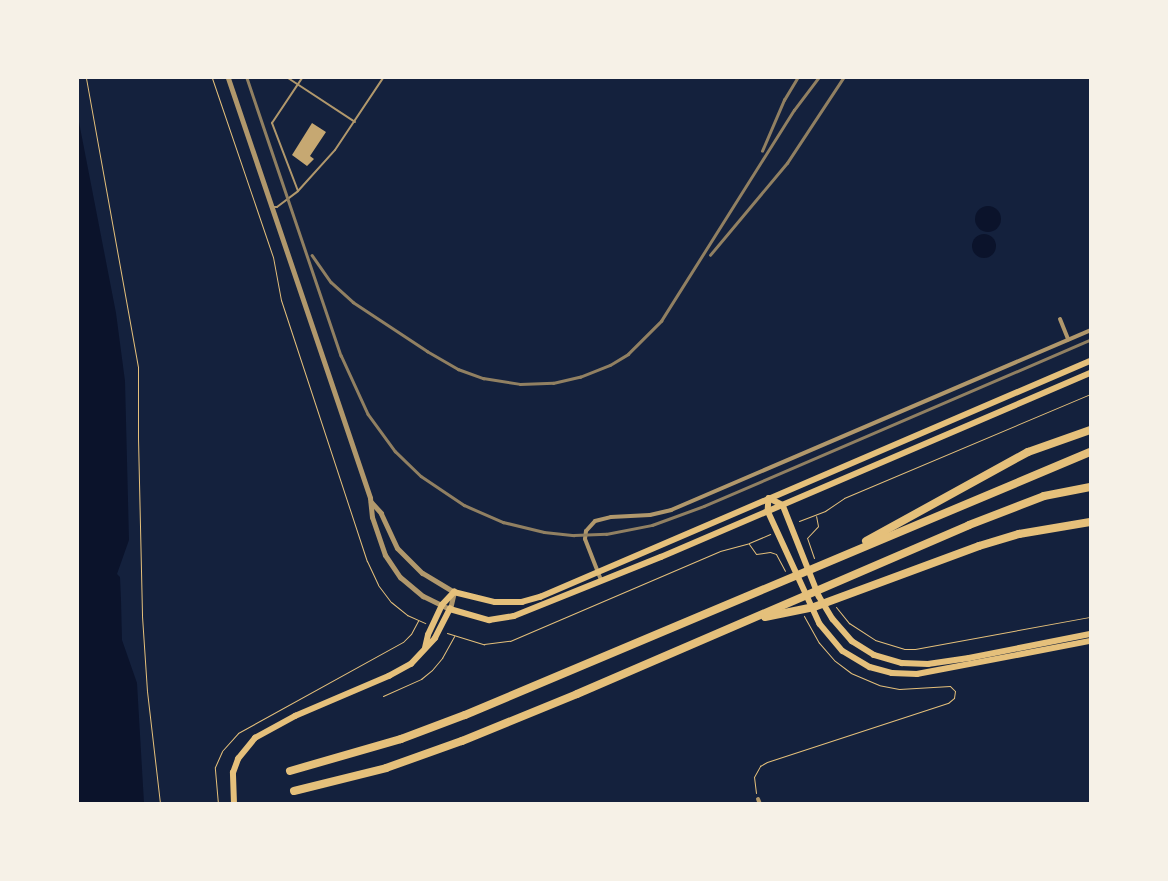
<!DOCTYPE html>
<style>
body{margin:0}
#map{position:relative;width:1168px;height:881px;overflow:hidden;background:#14213d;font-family:"Source Serif 4",serif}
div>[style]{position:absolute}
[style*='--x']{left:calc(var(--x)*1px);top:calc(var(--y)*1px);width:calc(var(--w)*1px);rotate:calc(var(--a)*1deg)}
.water>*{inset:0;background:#0b132b}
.round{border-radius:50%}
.building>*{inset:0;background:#c6a872}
.path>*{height:1px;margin:-0.5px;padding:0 0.5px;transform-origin:0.5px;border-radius:0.5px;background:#e5c07b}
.service>*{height:2px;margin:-1px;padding:0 1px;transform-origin:1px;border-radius:1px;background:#b1986c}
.minor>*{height:4px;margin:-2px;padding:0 2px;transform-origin:2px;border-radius:2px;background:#b1986c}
.tertiary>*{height:5px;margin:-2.5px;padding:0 2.5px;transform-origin:2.5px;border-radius:2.5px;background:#b1986c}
.secondary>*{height:5.5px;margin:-2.75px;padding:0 2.75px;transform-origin:2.75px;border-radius:2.75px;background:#e5c07b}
.motorway>*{height:8px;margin:-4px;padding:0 4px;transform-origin:4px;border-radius:4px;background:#e5c07b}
.rail>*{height:2.5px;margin:-1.25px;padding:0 1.25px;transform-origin:1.25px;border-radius:1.25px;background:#918062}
span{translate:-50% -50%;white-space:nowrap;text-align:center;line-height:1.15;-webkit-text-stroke:4px #f6f1e7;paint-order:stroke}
.frame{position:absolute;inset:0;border:79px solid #f6f1e7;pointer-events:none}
</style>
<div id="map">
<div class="water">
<i style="clip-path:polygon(78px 117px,116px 313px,125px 381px,129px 540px,117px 574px,120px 577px,121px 600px,122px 640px,137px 683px,144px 803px,78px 803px)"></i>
<i class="round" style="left:975px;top:206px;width:26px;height:26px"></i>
<i class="round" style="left:972px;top:234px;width:24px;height:24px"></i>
</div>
<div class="building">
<i style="clip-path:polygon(312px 123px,326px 132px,310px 156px,314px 159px,307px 166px,292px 155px)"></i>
</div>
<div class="path">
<i style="--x:86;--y:78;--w:294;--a:79.8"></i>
<i style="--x:138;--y:367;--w:71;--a:90"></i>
<i style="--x:138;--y:438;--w:178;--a:88.7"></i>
<i style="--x:142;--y:616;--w:75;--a:86.2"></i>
<i style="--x:147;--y:691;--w:114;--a:83.4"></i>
<i style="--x:212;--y:78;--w:189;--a:71.2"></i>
<i style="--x:273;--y:257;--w:44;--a:79.5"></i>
<i style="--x:281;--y:300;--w:275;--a:71.8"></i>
<i style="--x:367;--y:561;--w:26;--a:65"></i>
<i style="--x:378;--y:585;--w:21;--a:53"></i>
<i style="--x:391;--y:602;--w:21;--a:39"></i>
<i style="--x:407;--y:615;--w:20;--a:24"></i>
<i style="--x:799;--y:521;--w:28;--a:-21"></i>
<i style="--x:825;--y:511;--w:23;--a:-34"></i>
<i style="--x:844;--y:498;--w:267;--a:-22.9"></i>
<i style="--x:749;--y:544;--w:12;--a:55"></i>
<i style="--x:756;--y:554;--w:14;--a:-8"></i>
<i style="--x:770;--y:552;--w:6;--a:18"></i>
<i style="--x:776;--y:554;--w:19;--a:62"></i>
<i style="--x:814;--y:558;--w:21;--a:-109"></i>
<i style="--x:807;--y:538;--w:16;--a:-47"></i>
<i style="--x:818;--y:526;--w:10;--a:-101"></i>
<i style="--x:836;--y:607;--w:21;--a:51"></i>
<i style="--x:849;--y:623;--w:31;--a:33"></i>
<i style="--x:875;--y:640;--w:30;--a:17"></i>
<i style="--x:904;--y:649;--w:11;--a:0"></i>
<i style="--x:915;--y:649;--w:178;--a:-10.4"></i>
<i style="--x:447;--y:633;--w:39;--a:17"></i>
<i style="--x:484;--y:644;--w:26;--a:-7"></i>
<i style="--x:510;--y:641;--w:228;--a:-23.2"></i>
<i style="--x:720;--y:551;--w:30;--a:-15"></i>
<i style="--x:749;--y:543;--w:23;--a:-23"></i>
<i style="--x:383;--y:696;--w:42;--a:-24.1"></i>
<i style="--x:421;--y:679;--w:14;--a:-39"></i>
<i style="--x:432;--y:670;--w:16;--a:-50"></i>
<i style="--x:442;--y:658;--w:25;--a:-61"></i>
<i style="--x:756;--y:793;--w:16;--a:-97"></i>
<i style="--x:754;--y:777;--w:13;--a:-61"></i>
<i style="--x:760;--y:766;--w:8;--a:-30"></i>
<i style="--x:767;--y:762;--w:190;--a:-18.1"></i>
<i style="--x:948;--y:703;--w:8;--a:-40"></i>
<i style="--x:954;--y:698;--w:7;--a:-82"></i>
<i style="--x:955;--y:691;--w:7;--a:-135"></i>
<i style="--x:950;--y:686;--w:51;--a:176.6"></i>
<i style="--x:899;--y:689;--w:20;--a:-169"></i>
<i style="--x:879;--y:685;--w:30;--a:-157"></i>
<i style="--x:851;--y:673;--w:21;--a:-143"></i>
<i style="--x:834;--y:660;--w:23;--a:-131"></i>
<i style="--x:819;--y:643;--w:31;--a:-119"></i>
<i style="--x:218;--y:804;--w:37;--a:-95"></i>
<i style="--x:215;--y:767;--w:17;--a:-66"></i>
<i style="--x:222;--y:751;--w:24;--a:-48"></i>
<i style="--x:238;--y:733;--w:188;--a:-28.9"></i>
<i style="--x:403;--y:642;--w:11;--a:-45"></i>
<i style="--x:411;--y:634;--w:15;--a:-62"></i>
</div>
<div class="service">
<i style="--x:288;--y:78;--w:80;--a:33.3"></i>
<i style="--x:298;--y:191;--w:73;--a:-110.9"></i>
<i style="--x:272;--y:123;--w:54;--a:-56.3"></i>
<i style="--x:273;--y:207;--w:4;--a:0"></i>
<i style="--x:277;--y:207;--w:26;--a:-37"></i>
<i style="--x:298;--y:191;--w:55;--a:-47.9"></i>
<i style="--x:335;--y:150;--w:87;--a:-56.3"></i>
</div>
<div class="minor">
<i style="--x:1060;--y:319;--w:22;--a:68"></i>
<i style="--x:601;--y:580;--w:44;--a:-111.3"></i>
<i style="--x:585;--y:539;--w:8;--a:-83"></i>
<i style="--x:586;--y:531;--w:13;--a:-48"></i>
<i style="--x:595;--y:521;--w:16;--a:-14"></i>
<i style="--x:611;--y:517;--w:39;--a:-3"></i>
<i style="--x:650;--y:515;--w:22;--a:-13"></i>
<i style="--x:671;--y:510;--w:456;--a:-23.2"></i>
<i style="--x:758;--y:799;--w:5;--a:68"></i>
</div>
<div class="tertiary">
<i style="--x:228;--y:78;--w:443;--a:71.3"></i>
<i style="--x:370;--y:498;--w:19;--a:84"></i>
<i style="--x:372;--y:517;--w:40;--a:71.1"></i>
<i style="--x:385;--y:555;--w:27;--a:56"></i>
<i style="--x:400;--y:577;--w:30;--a:40"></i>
<i style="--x:423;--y:596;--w:30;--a:26"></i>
<i style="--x:450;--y:609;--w:17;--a:-77"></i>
<i style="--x:454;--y:592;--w:37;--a:-149"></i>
<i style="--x:422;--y:573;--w:35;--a:-135"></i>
<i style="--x:397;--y:548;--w:38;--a:-115"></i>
<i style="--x:381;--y:513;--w:15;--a:-132"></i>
</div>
<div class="secondary">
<i style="--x:769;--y:498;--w:13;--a:94"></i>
<i style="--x:768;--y:511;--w:124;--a:65.3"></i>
<i style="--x:820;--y:624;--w:35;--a:50"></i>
<i style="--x:843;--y:651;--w:31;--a:31"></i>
<i style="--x:870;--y:667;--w:23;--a:15"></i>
<i style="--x:892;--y:673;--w:25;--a:2"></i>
<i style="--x:917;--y:674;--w:176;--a:-10.8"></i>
<i style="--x:769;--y:498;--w:16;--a:27"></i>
<i style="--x:783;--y:505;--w:98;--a:68.4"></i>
<i style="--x:819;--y:596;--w:27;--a:59"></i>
<i style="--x:833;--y:619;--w:29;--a:49"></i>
<i style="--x:852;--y:641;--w:26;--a:32"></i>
<i style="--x:874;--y:655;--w:29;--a:16"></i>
<i style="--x:902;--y:663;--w:26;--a:2"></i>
<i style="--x:928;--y:664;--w:41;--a:-8.3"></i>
<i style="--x:969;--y:658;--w:123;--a:-11.2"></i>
<i style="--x:425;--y:648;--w:13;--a:-77"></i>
<i style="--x:428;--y:635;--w:33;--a:-65"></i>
<i style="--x:442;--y:605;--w:18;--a:-47"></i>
<i style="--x:454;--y:592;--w:42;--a:13.7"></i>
<i style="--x:495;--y:602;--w:27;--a:0"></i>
<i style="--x:522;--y:602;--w:19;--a:-16"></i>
<i style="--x:540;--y:597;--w:598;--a:-23.22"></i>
<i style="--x:234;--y:804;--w:31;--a:-92"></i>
<i style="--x:233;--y:773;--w:15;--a:-70"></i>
<i style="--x:238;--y:759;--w:27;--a:-51"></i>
<i style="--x:255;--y:738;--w:46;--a:-28.8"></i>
<i style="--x:295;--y:716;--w:102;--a:-23.1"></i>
<i style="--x:389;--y:676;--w:25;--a:-29"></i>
<i style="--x:411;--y:664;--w:35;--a:-47"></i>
<i style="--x:435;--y:638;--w:33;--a:-63"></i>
<i style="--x:450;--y:609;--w:41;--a:15.8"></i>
<i style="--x:489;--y:620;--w:25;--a:-9"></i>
<i style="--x:514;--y:616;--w:158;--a:-21.9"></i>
<i style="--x:661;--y:557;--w:467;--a:-23.2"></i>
</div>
<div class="motorway">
<i style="--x:866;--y:541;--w:185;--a:-28.8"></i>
<i style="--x:1028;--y:452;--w:66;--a:-19.5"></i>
<i style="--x:765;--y:617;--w:50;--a:-11.5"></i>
<i style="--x:814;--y:607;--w:176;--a:-20.3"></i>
<i style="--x:979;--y:546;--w:42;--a:-16.7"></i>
<i style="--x:1019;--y:534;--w:72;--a:-9.6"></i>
<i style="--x:290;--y:771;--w:116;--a:-16.1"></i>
<i style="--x:401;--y:739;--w:68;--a:-20.6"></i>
<i style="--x:465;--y:715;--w:678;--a:-22.82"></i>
<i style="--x:294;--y:791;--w:95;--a:-14"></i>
<i style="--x:386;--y:768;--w:81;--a:-19.6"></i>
<i style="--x:462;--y:741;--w:124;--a:-22.2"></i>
<i style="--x:577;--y:694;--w:427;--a:-23.3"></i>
<i style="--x:969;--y:525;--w:80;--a:-21.1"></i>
<i style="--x:1044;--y:496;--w:47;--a:-11.1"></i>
</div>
<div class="rail">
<i style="--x:247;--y:78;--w:293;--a:71.3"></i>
<i style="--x:341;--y:355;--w:65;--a:65.4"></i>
<i style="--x:368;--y:414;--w:46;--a:53.9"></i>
<i style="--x:395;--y:451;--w:36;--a:44"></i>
<i style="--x:421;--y:476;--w:52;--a:34"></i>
<i style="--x:464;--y:505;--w:43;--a:23.6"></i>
<i style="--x:503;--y:522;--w:42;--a:13.7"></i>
<i style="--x:544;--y:532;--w:30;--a:6"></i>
<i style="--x:574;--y:535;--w:32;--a:-2"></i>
<i style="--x:606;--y:534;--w:47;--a:-11.1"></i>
<i style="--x:652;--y:525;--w:55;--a:-20.1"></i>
<i style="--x:704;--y:506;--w:420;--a:-23.3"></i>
<i style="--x:762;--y:151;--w:56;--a:-66.7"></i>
<i style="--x:784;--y:100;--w:26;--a:-59"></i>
<i style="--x:312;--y:255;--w:33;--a:55"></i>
<i style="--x:331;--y:282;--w:30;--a:42"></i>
<i style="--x:353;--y:302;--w:89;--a:33.5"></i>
<i style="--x:427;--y:351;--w:36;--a:30"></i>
<i style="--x:458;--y:369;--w:27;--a:20"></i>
<i style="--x:483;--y:378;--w:37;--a:9"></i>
<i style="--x:520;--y:384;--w:33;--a:-2"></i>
<i style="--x:553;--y:383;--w:28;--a:-13"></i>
<i style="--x:580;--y:377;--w:32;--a:-22"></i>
<i style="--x:610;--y:365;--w:21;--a:-31"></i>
<i style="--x:628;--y:354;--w:47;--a:-45"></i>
<i style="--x:661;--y:321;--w:249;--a:-57.8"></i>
<i style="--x:794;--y:110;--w:40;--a:-53"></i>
<i style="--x:710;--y:255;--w:120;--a:-50.1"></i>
<i style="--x:787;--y:163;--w:102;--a:-56.6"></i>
</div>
<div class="frame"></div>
</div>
